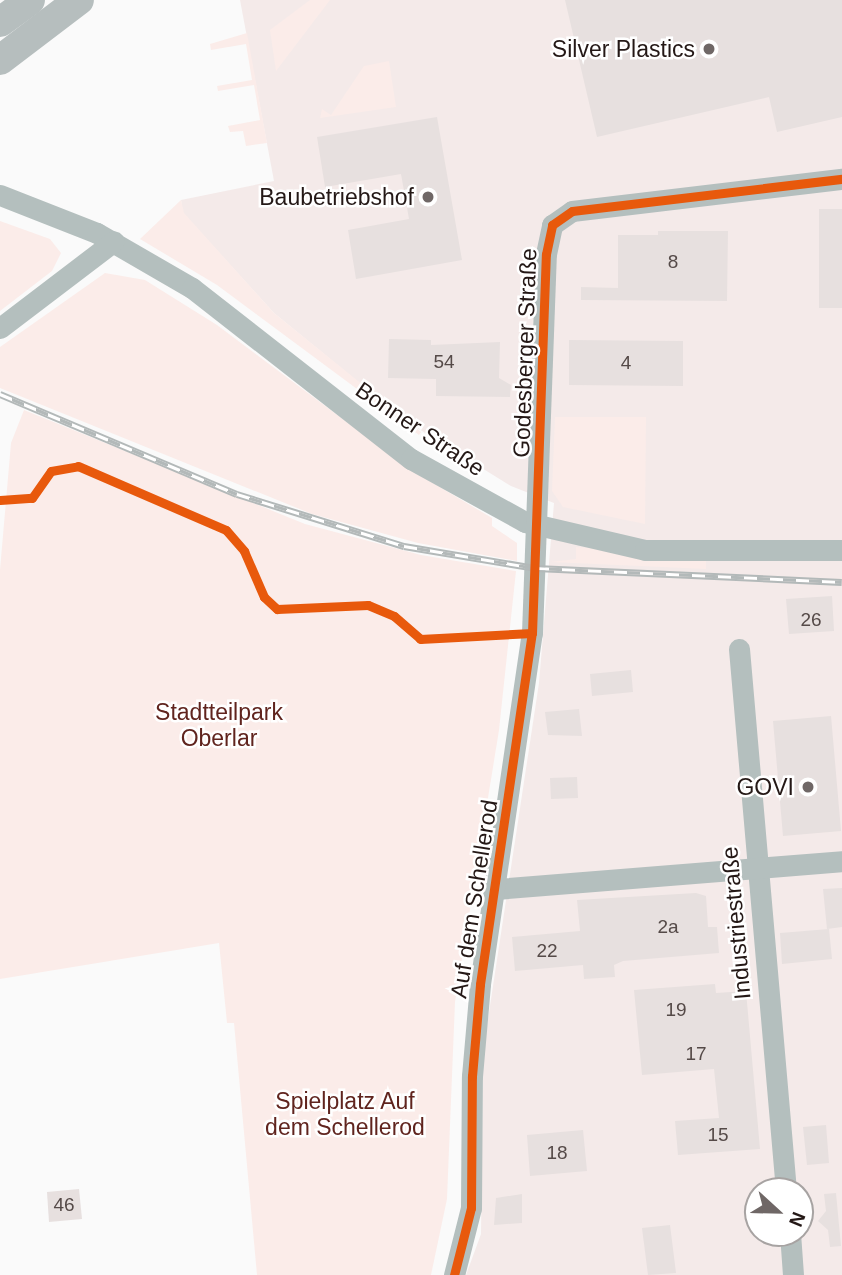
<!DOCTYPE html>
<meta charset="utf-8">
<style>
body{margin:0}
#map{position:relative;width:842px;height:1275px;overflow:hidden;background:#fafafa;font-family:Helvetica,sans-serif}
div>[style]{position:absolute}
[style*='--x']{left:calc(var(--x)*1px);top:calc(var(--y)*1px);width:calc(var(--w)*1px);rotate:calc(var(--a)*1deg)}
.built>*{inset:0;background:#f4eae9}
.green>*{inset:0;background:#fbece9}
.building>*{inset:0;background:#e7e0df}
.minor>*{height:21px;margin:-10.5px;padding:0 10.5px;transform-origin:10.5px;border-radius:10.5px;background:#b4bfbe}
.highway>*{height:30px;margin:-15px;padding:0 15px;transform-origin:15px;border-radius:15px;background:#b6bebe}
.rail>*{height:7px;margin-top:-3.5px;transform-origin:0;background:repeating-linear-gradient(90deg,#fff 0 13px,#b3b9b9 0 26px);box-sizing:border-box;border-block:2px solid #b3b9b9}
.cycleway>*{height:9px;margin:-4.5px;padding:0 4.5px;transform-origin:4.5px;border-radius:4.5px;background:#e8590c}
.dots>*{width:19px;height:19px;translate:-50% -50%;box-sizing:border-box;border:4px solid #fff;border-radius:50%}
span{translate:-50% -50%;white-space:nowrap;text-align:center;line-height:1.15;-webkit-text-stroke:5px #fff;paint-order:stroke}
.number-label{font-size:19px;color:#554a48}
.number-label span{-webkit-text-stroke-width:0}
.poi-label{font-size:23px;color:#241816}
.right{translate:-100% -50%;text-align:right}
.street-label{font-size:23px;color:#241816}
.park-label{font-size:23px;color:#60241e}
.north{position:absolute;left:744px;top:1177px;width:70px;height:70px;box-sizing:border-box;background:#fff;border:2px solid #a7a3a2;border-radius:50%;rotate:112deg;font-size:19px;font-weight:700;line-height:28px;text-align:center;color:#241816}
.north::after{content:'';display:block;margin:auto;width:24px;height:32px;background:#6f6766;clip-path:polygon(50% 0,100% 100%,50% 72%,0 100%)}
</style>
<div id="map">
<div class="built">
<i style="clip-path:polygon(evenodd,240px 0,842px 0,842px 1275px,466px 1275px,481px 1234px,483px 1052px,539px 683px,554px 503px,511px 486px,406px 421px,274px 313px,183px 213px,181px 200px,274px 181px,240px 0,758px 1191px,800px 1191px,800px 1233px,758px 1233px,758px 1191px)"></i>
</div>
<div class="green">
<i style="clip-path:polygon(310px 0,330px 0,276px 71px,270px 30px)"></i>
<i style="clip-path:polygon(247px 33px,267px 143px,246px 146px,243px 131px,230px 132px,228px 126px,260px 120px,254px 85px,218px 91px,217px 86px,252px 80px,246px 44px,211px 50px,210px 44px)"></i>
<i style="clip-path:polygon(389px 61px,396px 107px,320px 118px,322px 109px,331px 115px,364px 66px)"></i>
<i style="clip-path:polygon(181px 200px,184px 213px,274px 313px,421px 432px,419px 435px,217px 285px,140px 239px)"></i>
<i style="clip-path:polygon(0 221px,50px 239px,61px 253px,52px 271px,0 311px)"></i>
<i style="clip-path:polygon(105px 273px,145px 280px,217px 325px,411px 470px,492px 518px,492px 526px,517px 543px,517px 561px,418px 543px,312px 514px,0 388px,0 347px)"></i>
<i style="clip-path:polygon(24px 410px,305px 524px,421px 555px,516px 571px,499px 730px,455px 1002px,447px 1199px,431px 1275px,257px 1275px,234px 1023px,227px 1023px,219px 943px,0 979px,0 570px,11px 443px)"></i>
<i style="clip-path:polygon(555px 417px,646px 417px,645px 524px,563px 507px,552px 491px)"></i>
<i style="clip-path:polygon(576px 547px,706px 557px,706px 569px,551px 562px,576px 559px)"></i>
</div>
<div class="building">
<i style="clip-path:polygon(565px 0,842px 0,842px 117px,777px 132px,769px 97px,597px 137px)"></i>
<i style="clip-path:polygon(437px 117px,462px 260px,356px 279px,348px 230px,409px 219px,401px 174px,325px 187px,317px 137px)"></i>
<i style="clip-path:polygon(819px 209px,842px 209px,842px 308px,819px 308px)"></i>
<i style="clip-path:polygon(658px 231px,728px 231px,727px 301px,581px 300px,581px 287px,618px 288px,618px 235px,658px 235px)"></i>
<i style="clip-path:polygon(389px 339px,431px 340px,431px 345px,500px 342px,499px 378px,511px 385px,510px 397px,436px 396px,436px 379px,388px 378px)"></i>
<i style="clip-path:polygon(569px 340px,683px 341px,683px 386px,569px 385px)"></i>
<i style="clip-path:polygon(832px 596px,834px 631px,789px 634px,786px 599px)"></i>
<i style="clip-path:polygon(631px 670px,633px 692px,592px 696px,590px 674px)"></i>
<i style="clip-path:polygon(579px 709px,582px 736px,548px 735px,545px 712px)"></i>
<i style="clip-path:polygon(831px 716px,841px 831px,783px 836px,773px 721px)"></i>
<i style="clip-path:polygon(577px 777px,578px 798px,551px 799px,550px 778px)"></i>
<i style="clip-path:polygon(842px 888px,842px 927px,827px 929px,823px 889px)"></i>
<i style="clip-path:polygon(696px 893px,706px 896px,708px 927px,717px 927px,719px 953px,623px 961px,614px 965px,615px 977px,584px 979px,583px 965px,515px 971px,512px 937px,580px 931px,577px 900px)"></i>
<i style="clip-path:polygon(829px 929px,832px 959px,782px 964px,780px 933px)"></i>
<i style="clip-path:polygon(715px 984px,716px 993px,746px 991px,760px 1149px,678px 1155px,675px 1121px,719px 1118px,714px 1069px,642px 1075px,634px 990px)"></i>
<i style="clip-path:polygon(826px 1125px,829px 1163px,807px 1165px,803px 1127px)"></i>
<i style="clip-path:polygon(583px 1130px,587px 1171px,530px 1176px,527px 1135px)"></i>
<i style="clip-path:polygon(79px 1189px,82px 1219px,49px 1222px,47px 1192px)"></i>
<i style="clip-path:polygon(836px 1193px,841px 1246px,830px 1247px,828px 1230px,818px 1221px,826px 1211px,824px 1194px)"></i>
<i style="clip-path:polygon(522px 1194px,522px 1223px,494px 1225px,496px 1198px)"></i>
<i style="clip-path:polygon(670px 1225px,676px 1273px,648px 1275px,642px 1228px)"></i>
</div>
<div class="minor">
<i style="--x:0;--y:195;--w:104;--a:21.4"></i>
<i style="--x:97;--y:233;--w:110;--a:30.1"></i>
<i style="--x:192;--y:288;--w:278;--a:38"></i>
<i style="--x:411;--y:459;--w:130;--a:28.9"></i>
<i style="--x:525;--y:522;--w:123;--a:13.1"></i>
<i style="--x:645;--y:550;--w:197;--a:0"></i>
<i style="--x:0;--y:328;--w:143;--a:-37.3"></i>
<i style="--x:739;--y:649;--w:544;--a:85.04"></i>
<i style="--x:496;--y:889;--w:347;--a:-4.6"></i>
<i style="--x:790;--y:1233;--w:42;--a:85.9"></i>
<i style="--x:454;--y:1275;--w:69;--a:-75.8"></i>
<i style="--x:471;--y:1208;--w:132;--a:-89.6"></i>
<i style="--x:472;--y:1076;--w:92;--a:-85"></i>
<i style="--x:480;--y:984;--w:355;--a:-81.6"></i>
<i style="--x:532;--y:633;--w:379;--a:-87.9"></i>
<i style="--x:546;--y:254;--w:30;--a:-78"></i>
<i style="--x:552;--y:225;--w:24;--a:-35"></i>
<i style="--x:572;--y:211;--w:272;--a:-6.8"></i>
</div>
<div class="highway">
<i style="--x:0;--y:22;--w:37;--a:-36"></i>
<i style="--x:0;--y:60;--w:99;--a:-37.2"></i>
</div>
<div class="rail">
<i style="--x:0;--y:394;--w:257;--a:22.9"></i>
<i style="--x:237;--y:494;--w:175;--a:17.3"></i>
<i style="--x:404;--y:546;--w:134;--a:9.5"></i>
<i style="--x:536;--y:568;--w:306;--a:2.6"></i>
</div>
<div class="cycleway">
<i style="--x:0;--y:500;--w:32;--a:-4"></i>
<i style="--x:32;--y:498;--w:33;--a:-55"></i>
<i style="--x:51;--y:471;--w:27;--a:-10"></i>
<i style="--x:78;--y:466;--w:161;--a:23.4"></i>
<i style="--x:226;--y:530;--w:28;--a:49"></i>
<i style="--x:244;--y:551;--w:50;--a:66.5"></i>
<i style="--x:264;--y:597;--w:18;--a:43"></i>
<i style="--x:277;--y:609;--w:91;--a:-2.5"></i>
<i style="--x:368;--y:605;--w:28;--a:23"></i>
<i style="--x:394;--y:616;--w:35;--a:41"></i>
<i style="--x:420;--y:639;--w:112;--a:-3.1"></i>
<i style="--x:454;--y:1275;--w:69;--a:-75.8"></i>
<i style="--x:471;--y:1208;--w:132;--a:-89.6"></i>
<i style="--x:472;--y:1076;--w:92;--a:-85"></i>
<i style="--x:480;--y:984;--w:355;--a:-81.6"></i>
<i style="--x:532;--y:633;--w:379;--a:-87.9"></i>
<i style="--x:546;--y:254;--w:30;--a:-78"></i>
<i style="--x:552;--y:225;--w:24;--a:-35"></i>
<i style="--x:572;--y:211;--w:272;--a:-6.8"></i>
</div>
<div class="dots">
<i style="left:709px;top:49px;background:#6f6766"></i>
<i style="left:428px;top:197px;background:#6f6766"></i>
<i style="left:808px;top:787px;background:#6f6766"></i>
</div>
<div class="number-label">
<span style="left:673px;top:262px">8</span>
<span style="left:444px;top:362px">54</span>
<span style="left:626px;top:363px">4</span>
<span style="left:811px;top:620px">26</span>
<span style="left:668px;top:927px">2a</span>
<span style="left:547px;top:951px">22</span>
<span style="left:676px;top:1010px">19</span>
<span style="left:696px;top:1054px">17</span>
<span style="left:718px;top:1135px">15</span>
<span style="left:557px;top:1153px">18</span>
<span style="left:64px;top:1205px">46</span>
</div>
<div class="poi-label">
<span class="right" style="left:695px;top:49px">Silver Plastics</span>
<span class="right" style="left:414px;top:197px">Baubetriebshof</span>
<span class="right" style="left:794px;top:787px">GOVI</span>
</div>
<div class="street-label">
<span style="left:525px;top:353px;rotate:-88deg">Godesberger Straße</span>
<span style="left:420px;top:429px;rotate:34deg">Bonner Straße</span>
<span style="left:474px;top:899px;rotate:-81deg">Auf dem Schellerod</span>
<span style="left:736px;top:923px;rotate:-95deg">Industriestraße</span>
</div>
<div class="park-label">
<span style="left:219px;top:725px">Stadtteilpark<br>Oberlar</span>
<span style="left:345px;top:1114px">Spielplatz Auf<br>dem Schellerod</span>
</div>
<div class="north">N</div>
</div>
